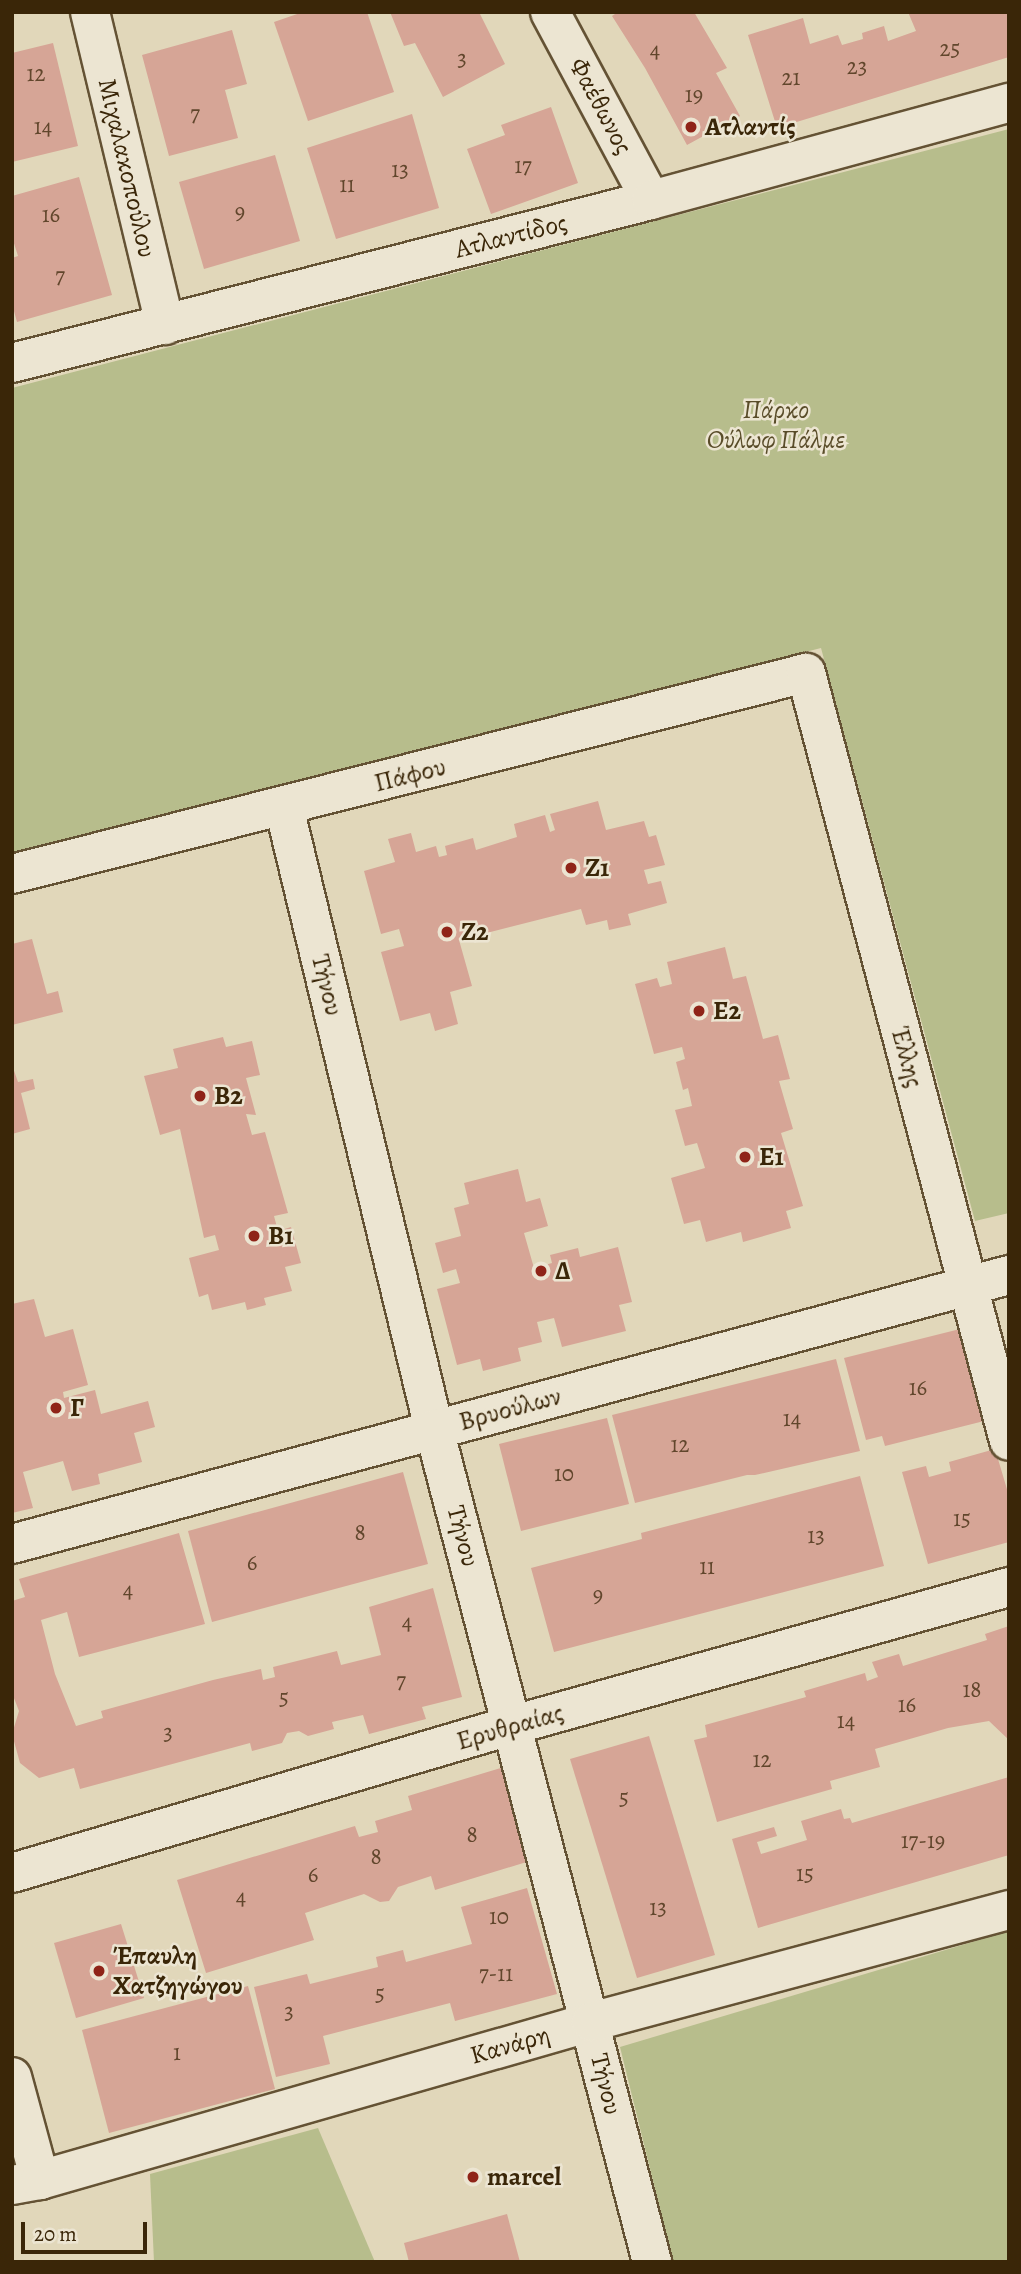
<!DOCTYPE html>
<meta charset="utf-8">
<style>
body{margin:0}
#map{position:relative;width:1021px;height:2274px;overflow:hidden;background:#e1d7ba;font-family:Alegreya,serif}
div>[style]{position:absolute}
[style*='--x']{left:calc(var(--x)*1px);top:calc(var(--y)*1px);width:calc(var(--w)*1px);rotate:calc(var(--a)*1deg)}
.green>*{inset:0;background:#b7bd8c}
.building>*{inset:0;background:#d6a596}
.roads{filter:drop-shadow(2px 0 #645234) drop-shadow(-2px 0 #645234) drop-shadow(0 2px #645234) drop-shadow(0 -2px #645234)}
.minor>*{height:38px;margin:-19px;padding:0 19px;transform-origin:19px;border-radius:19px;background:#ece5d2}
.dots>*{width:19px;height:19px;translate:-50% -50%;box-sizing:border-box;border:4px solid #ece5d2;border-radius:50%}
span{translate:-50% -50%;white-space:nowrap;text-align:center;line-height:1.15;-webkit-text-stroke:5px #ece5d2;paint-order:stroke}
.number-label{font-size:23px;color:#61462c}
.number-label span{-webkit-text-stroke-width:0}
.street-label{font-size:26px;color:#3a2608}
.poi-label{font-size:26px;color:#3a2608;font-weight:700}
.left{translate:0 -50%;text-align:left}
.park-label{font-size:26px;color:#594c29;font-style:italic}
.frame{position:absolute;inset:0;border:14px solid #3a2608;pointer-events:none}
.scale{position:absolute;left:21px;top:2222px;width:126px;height:32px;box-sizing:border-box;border:4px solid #3a2608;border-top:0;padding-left:9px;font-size:21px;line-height:24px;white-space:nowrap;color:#3a2608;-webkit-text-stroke:5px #ece5d2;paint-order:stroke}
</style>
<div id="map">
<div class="green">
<i style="clip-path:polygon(1009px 129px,1009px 1213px,975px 1221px,821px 648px,12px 855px,12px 388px)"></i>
<i style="clip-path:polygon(1009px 1931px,1009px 2262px,673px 2262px,620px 2047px)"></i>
<i style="clip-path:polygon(318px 2128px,375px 2262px,154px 2262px,150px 2174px)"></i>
</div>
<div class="building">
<i style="clip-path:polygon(303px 12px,367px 12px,394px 92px,308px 121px,274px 22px)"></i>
<i style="clip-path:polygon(390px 12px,479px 12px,505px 64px,443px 97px,415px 43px,404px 46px)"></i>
<i style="clip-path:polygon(618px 12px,694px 12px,727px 68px,716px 73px,740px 116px,687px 145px,645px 68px,612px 16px)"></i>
<i style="clip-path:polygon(908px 12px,1009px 12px,1009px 57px,777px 128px,748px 35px,803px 18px,810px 44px,838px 35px,842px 45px,863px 39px,862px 33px,884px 26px,888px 41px,916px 31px)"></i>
<i style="clip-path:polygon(232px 30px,247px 84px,225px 90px,238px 138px,169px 156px,142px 55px)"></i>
<i style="clip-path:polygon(53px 43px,78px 146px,12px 162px,12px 53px)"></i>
<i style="clip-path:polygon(551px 107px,578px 183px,491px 214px,467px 149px,505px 135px,501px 125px)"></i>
<i style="clip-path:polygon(412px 114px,439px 208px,336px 239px,307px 148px)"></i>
<i style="clip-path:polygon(275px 155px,300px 241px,204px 269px,179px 182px)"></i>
<i style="clip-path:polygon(79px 177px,112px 295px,17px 322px,12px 304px,12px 258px,18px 256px,12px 237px,12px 196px)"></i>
<i style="clip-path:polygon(598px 801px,606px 830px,644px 821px,649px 837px,656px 835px,665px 865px,644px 870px,648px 884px,661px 881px,667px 903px,628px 914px,631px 925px,609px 930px,607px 920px,586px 925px,581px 909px,459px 940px,472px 986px,450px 992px,458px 1024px,435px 1031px,430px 1013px,400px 1021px,381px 952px,404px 946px,399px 929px,381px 934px,364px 871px,395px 862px,388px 839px,411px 833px,416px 852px,436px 846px,439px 857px,447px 855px,445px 846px,473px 838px,476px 850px,517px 837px,514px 824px,545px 815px,550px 832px,555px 830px,550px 814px)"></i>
<i style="clip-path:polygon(32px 939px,47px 994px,58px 991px,63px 1012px,12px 1025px,12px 944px)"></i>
<i style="clip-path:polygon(725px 947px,733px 979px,746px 976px,763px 1039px,778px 1035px,790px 1079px,779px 1081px,793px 1129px,781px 1133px,803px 1206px,786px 1211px,791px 1228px,743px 1242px,741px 1232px,706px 1242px,700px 1220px,684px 1224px,671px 1178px,705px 1168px,697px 1143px,685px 1146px,675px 1110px,692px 1106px,688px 1088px,683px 1090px,676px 1062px,685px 1059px,682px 1047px,654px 1054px,635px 984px,657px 978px,660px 987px,672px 984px,667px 962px)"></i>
<i style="clip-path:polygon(223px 1037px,226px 1047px,252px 1041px,260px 1075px,246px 1078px,256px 1115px,246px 1114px,252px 1135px,265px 1132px,288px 1213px,274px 1216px,278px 1231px,291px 1227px,301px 1263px,285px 1267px,292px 1291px,264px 1298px,266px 1305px,247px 1310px,245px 1302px,212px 1310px,208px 1294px,199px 1297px,189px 1258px,219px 1250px,215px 1235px,204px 1238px,180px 1129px,160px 1135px,144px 1076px,178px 1068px,173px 1049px)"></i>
<i style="clip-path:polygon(12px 1065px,18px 1082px,33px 1079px,35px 1089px,21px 1093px,30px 1129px,12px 1134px)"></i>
<i style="clip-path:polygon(518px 1169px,526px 1202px,540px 1198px,548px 1226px,524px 1233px,534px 1268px,552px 1263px,550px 1255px,578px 1248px,580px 1257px,618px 1247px,632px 1302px,619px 1305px,626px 1331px,562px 1347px,554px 1318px,537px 1322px,542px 1342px,518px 1348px,521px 1361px,483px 1371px,480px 1359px,457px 1365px,437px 1289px,460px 1283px,456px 1269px,443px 1273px,435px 1243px,461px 1236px,454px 1208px,469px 1204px,464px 1183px)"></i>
<i style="clip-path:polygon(34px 1299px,45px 1337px,73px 1329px,88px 1385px,63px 1392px,64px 1398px,95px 1390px,101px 1414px,148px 1401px,155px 1427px,134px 1433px,142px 1462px,98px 1474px,100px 1484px,72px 1491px,63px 1461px,23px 1472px,33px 1508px,12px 1513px,12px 1304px)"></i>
<i style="clip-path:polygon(968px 1327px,992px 1419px,885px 1446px,882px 1436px,866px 1440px,844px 1358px)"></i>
<i style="clip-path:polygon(836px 1359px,860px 1451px,755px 1475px,747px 1475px,635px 1503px,612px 1415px)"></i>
<i style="clip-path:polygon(607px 1418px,629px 1504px,521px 1531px,499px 1444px)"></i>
<i style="clip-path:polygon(995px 1449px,1009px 1496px,1009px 1542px,928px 1564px,902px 1472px,926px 1466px,929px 1477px,951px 1471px,949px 1462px)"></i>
<i style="clip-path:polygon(403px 1472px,428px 1564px,212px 1622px,188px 1531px)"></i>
<i style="clip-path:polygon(860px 1476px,884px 1566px,554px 1652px,531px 1568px,642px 1539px,641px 1533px)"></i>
<i style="clip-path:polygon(179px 1533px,205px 1624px,79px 1657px,67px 1612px,41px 1620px,55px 1674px,76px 1726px,103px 1718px,101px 1711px,213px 1680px,261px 1669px,263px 1680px,275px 1677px,273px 1667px,337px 1651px,341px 1665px,381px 1655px,369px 1607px,433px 1588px,462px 1697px,422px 1707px,426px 1719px,369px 1734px,363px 1715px,332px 1722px,334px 1729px,308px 1736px,299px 1731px,287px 1733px,282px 1743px,252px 1751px,250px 1743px,80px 1789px,74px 1768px,39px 1778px,20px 1763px,12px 1734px,19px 1711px,12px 1693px,12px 1601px,25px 1597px,19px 1579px)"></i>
<i style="clip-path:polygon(1009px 1626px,1009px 1740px,989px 1721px,948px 1728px,875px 1749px,880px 1767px,830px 1781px,832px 1789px,717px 1822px,694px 1740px,707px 1737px,705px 1725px,806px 1697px,804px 1691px,865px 1673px,867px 1681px,878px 1677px,872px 1662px,899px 1654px,903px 1666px,987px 1640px,985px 1634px)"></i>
<i style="clip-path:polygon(649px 1736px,715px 1955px,637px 1978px,570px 1759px)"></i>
<i style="clip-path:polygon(504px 1767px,533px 1860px,435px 1890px,431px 1876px,398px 1887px,389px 1901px,380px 1902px,364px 1894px,305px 1913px,314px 1940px,206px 1973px,177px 1880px,355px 1826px,359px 1837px,378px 1832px,375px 1821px,412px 1810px,408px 1796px)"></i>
<i style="clip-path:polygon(1009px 1777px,1009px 1855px,758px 1928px,732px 1839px,774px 1827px,777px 1836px,757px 1842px,761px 1854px,807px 1840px,801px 1821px,841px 1809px,844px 1819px,850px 1818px,852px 1823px)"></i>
<i style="clip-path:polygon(527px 1888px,557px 1994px,455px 2021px,450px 2003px,323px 2036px,330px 2064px,276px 2077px,254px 1987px,307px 1974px,310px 1984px,378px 1967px,376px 1957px,403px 1950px,406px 1962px,472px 1944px,461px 1907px)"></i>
<i style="clip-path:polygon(121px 1924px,144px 1998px,76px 2018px,54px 1943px)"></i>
<i style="clip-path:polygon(248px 1986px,275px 2089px,109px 2133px,82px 2030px)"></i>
<i style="clip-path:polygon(507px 2214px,520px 2262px,409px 2262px,404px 2243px)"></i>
</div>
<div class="roads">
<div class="minor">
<i style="--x:90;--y:12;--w:322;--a:76.5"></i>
<i style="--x:550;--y:12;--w:213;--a:61.8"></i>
<i style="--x:12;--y:363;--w:659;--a:-14.31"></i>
<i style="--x:651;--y:200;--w:371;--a:-15.2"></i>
<i style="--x:284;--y:807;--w:640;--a:76.44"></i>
<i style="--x:434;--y:1429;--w:861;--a:75.33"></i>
<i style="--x:12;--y:874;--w:819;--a:-14.21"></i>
<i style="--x:806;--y:673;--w:794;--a:75.19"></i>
<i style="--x:12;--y:1544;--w:1033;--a:-15.1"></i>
<i style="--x:12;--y:1873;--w:522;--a:-16.46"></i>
<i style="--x:513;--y:1725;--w:515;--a:-15.55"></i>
<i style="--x:12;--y:2077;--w:107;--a:74.8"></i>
<i style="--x:12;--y:2185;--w:28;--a:-10"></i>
<i style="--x:40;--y:2180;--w:573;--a:-16"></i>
<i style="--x:591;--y:2022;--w:433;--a:-15"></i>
</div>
</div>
<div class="dots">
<i style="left:691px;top:127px;background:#8f2418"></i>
<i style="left:571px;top:868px;background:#8f2418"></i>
<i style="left:447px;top:932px;background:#8f2418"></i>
<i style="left:699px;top:1011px;background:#8f2418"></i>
<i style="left:200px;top:1096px;background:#8f2418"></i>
<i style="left:745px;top:1157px;background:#8f2418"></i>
<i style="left:254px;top:1236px;background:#8f2418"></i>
<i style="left:541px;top:1271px;background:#8f2418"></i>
<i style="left:56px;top:1408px;background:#8f2418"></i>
<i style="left:99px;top:1971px;background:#8f2418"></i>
<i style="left:473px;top:2177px;background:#8f2418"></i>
</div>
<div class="number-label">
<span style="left:950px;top:49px">25</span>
<span style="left:655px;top:50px">4</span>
<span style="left:462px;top:59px">3</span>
<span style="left:857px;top:67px">23</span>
<span style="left:36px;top:74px">12</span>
<span style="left:791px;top:78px">21</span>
<span style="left:694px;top:95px">19</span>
<span style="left:195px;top:114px">7</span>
<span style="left:43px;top:127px">14</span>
<span style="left:523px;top:166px">17</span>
<span style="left:400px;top:170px">13</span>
<span style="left:347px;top:185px">11</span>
<span style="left:240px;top:212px">9</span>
<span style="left:51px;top:215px">16</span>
<span style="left:60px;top:276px">7</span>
<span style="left:918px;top:1388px">16</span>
<span style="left:792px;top:1419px">14</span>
<span style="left:680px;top:1445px">12</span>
<span style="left:564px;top:1474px">10</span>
<span style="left:962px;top:1519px">15</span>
<span style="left:360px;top:1533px">8</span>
<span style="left:816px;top:1536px">13</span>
<span style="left:252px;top:1563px">6</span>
<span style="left:707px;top:1567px">11</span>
<span style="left:128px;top:1590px">4</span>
<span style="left:598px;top:1595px">9</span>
<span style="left:407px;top:1622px">4</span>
<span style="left:401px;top:1681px">7</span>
<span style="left:972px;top:1690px">18</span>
<span style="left:284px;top:1698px">5</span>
<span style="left:907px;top:1705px">16</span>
<span style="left:846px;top:1721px">14</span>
<span style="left:168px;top:1733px">3</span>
<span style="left:762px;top:1760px">12</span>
<span style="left:624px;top:1798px">5</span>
<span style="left:472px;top:1835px">8</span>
<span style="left:923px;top:1841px">17-19</span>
<span style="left:376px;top:1857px">8</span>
<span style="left:805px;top:1874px">15</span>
<span style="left:313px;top:1875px">6</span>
<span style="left:241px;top:1897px">4</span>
<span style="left:658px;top:1908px">13</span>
<span style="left:499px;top:1917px">10</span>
<span style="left:496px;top:1974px">7-11</span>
<span style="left:380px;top:1994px">5</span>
<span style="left:289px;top:2012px">3</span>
<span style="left:177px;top:2053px">1</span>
</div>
<div class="street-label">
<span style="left:601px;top:106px;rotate:62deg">Φαέθωνος</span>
<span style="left:127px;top:168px;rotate:77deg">Μιχαλακοπούλου</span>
<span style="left:511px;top:236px;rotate:-14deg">Ατλαντίδος</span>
<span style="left:410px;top:775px;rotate:-14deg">Πάφου</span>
<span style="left:327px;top:985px;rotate:76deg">Τήνου</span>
<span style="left:907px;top:1057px;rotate:75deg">Έλλης</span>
<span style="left:510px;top:1409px;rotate:-15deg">Βρυούλων</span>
<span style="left:463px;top:1536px;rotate:75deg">Τήνου</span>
<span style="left:510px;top:1727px;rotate:-16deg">Ερυθραίας</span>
<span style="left:510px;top:2045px;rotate:-16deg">Κανάρη</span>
<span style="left:606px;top:2084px;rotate:76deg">Τήνου</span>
</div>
<div class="poi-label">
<span class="left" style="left:705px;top:127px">Ατλαντίς</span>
<span class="left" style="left:585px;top:868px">Ζ1</span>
<span class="left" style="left:461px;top:932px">Ζ2</span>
<span class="left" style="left:713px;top:1011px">E2</span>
<span class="left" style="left:214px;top:1096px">Β2</span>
<span class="left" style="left:759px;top:1157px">E1</span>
<span class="left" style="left:268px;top:1236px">Β1</span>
<span class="left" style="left:555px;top:1271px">Δ</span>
<span class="left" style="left:70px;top:1408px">Γ</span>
<span class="left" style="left:113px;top:1971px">Έπαυλη<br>Χατζηγώγου</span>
<span class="left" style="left:487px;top:2177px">marcel</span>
</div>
<div class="park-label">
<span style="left:776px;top:425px">Πάρκο<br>Ούλωφ Πάλμε</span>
</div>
<div class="frame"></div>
<div class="scale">20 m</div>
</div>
